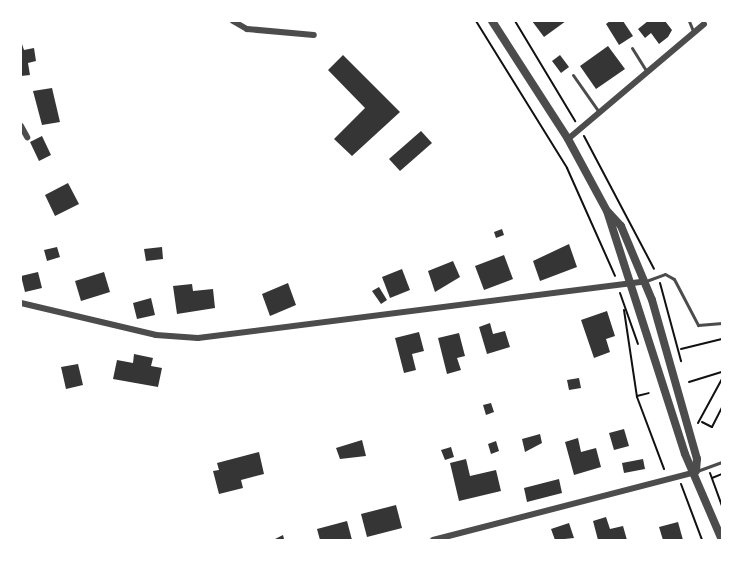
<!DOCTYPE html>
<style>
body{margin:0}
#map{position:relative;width:743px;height:561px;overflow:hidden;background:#fff;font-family:"PT Sans Narrow",sans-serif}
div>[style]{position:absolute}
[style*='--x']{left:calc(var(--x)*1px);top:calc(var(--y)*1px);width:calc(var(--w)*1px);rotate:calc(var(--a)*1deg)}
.building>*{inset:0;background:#353535}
.path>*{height:2px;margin:-1px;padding:0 1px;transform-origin:1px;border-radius:1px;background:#111}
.service>*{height:3px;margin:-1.5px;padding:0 1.5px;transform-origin:1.5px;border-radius:1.5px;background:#4c4c4c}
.minor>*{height:6px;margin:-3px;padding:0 3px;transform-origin:3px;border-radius:3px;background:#4c4c4c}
.tertiary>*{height:8px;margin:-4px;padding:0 4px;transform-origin:4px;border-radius:4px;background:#4c4c4c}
span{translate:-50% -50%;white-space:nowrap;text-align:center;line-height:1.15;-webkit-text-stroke:6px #fff;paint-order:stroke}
.frame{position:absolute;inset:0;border:22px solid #fff;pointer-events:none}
</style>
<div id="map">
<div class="building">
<i style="clip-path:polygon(532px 21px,566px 21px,544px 37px)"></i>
<i style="clip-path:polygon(610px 21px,623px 21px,633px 36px,619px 45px,606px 24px)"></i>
<i style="clip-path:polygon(648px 21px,665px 21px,672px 30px,668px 37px,659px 44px,651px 33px,645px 38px,638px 29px)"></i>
<i style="clip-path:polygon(21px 41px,24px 50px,34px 48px,36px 61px,28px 63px,30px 75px,21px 76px)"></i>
<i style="clip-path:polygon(608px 46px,625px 69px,596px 89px,580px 66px)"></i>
<i style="clip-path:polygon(343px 55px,400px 112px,352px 156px,334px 139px,365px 108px,328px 70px)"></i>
<i style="clip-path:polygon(560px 55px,569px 67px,561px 73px,552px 61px)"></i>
<i style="clip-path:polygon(52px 88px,60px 122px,42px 125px,33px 91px)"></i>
<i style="clip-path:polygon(421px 131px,432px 143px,400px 171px,389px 159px)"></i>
<i style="clip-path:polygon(42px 136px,51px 155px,39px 161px,30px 142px)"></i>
<i style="clip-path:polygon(68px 183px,79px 204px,55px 216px,45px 195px)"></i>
<i style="clip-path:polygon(502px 229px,504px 235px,496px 238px,494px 232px)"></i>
<i style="clip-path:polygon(569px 244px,577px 267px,540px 281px,533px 261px)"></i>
<i style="clip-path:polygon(57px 247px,60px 257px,47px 261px,44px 250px)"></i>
<i style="clip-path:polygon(162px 247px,163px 259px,146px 261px,144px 249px)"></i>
<i style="clip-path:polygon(504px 255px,513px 279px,484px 290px,475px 266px)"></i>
<i style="clip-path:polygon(453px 261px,460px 277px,435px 292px,428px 271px)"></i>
<i style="clip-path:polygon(402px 269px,410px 290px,390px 298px,382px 277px)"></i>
<i style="clip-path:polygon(38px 272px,42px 288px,25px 292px,21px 276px)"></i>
<i style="clip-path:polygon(104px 272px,110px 292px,81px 301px,75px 281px)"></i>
<i style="clip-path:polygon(288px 283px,296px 305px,270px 316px,262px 294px)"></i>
<i style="clip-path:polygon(192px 284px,193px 291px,213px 289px,215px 308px,177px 314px,173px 286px)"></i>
<i style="clip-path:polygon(379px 287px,387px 300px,381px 304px,372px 291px)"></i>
<i style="clip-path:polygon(151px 298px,155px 315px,137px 319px,133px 303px)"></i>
<i style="clip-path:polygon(607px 311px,615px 336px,606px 339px,610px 352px,594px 358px,581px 320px)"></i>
<i style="clip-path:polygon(490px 323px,493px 334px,505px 331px,510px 347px,487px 354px,479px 327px)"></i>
<i style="clip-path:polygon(419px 332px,424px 351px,412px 354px,416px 370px,404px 373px,395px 338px)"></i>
<i style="clip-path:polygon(459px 333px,465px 356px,457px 358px,461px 370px,447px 374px,438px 338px)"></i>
<i style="clip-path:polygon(134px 354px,153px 358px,151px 366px,162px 368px,158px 387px,113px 379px,117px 360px,133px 363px)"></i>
<i style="clip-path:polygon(78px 364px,83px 385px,66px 389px,61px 367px)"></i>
<i style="clip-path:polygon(579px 378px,581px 388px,569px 390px,567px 380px)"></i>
<i style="clip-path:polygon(491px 403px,494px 412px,486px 415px,483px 405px)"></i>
<i style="clip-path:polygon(624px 429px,629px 446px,614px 450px,609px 433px)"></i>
<i style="clip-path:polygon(540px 434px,542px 443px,525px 452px,522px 439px)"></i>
<i style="clip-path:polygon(578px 438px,581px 452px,596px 448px,601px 467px,574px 475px,565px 442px)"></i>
<i style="clip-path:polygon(362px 440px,366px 456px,340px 459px,336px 448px)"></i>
<i style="clip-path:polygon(496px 441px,499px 451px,491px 454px,488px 444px)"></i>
<i style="clip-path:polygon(451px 447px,454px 457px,445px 460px,441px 450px)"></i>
<i style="clip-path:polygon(259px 452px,264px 474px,241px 480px,243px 488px,219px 494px,213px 471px,219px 470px,217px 463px)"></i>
<i style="clip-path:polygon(466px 459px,470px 476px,496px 470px,501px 491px,459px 501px,450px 463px)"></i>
<i style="clip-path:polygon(643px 459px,645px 469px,624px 473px,622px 463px)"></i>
<i style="clip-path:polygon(559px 479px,562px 493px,527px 502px,524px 488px)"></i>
<i style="clip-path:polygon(396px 505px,402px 528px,367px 537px,361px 514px)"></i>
<i style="clip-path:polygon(606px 517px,610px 529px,623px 526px,627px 540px,598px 540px,593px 521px)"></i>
<i style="clip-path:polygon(347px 521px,352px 540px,320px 540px,317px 529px)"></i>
<i style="clip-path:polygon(678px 522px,683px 540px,663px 540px,659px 527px)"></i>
<i style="clip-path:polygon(569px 523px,574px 538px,555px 540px,551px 529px)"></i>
<i style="clip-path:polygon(283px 535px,284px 539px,295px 540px,273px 540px)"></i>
</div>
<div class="path">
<i style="--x:476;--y:21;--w:173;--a:58.2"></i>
<i style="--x:567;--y:168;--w:118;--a:66"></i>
<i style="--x:515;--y:21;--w:117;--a:59"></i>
<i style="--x:584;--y:136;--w:150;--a:62.2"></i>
<i style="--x:660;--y:283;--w:81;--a:74.9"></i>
<i style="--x:620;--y:293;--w:54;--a:70.6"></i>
<i style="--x:624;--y:310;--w:88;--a:81.5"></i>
<i style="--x:637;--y:397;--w:77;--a:69.4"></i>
<i style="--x:681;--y:349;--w:42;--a:-13.7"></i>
<i style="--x:689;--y:382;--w:34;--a:-17"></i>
<i style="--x:637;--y:396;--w:12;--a:-14"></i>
<i style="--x:702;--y:422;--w:11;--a:27"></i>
<i style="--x:712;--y:427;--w:22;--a:-63"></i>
<i style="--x:698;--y:423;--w:50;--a:-61.4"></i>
<i style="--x:710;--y:473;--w:35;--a:70"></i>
<i style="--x:712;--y:478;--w:11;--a:-22"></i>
<i style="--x:681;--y:484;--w:60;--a:69.4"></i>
</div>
<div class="service">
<i style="--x:689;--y:21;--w:11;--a:68"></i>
<i style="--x:632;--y:48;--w:28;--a:58"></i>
<i style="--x:573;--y:75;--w:45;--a:54.9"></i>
<i style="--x:646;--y:281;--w:20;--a:-20"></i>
<i style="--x:665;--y:274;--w:10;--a:29"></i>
<i style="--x:674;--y:279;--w:52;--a:62.4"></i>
<i style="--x:698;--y:325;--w:24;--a:-5"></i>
<i style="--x:697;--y:471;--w:27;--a:-20"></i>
</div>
<div class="minor">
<i style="--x:233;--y:21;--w:16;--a:30"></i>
<i style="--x:247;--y:29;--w:67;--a:5.1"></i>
<i style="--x:21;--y:126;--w:13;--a:61"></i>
<i style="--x:568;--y:139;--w:178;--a:-40.2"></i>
<i style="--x:21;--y:303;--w:139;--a:13.3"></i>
<i style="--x:156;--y:335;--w:42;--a:4.1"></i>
<i style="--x:198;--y:338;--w:450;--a:-7.2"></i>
<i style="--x:433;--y:540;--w:271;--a:-14.5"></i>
</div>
<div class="tertiary">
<i style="--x:492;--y:21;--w:140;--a:57.2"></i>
<i style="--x:568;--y:139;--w:82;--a:61.6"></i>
<i style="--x:607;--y:211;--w:255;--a:72.2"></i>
<i style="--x:685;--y:454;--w:94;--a:66.7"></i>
<i style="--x:608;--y:212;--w:19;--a:47"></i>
<i style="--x:621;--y:226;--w:80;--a:67.3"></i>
<i style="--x:652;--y:300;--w:165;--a:74.2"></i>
<i style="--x:697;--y:459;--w:12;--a:95"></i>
</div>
<div class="frame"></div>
</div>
